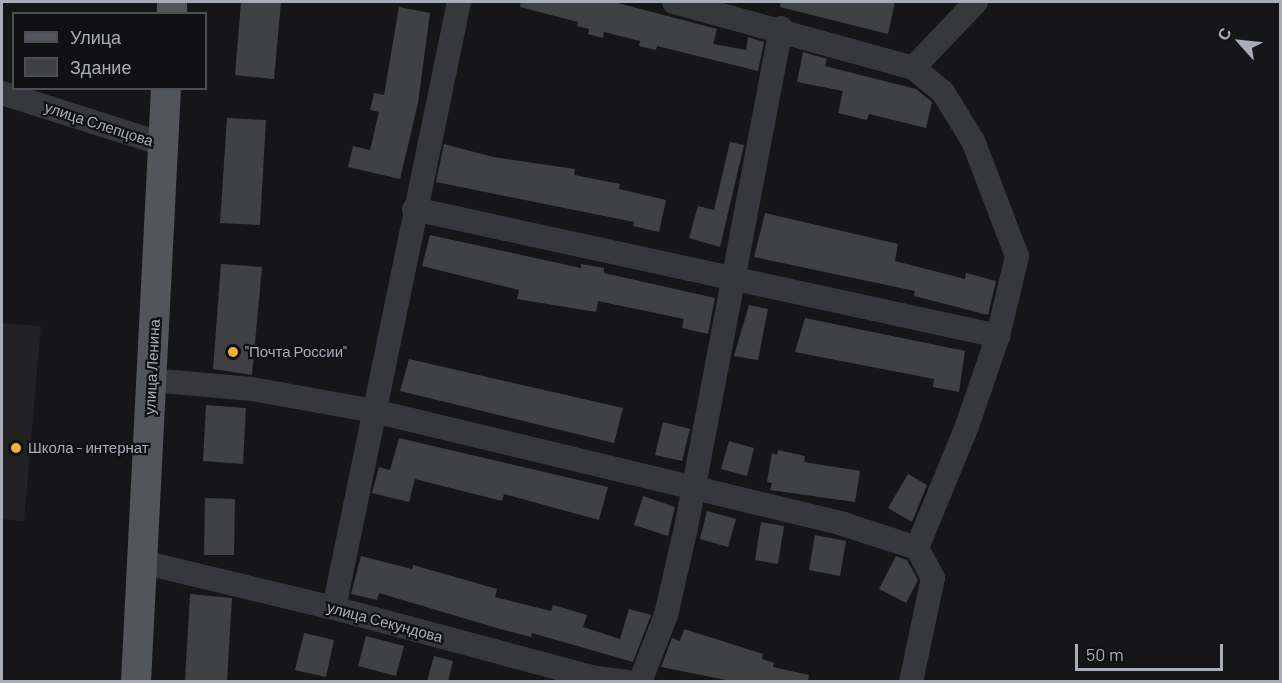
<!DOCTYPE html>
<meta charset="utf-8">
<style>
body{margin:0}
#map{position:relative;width:1282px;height:683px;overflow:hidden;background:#161618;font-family:Barlow,sans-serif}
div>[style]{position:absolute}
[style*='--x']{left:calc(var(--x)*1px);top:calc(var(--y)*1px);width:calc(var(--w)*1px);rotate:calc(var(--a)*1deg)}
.built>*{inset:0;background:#222225}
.building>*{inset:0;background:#404145}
.minor>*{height:24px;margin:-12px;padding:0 12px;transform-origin:12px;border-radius:12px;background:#37383d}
.major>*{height:30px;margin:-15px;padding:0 15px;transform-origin:15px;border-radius:15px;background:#53555c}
.dots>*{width:16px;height:16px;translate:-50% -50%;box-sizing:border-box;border:3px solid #111113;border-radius:50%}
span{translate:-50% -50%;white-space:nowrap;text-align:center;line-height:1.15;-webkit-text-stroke:4.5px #111113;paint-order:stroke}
.street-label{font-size:15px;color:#a8adb8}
.poi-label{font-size:15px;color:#a8adb8}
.left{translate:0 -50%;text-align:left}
.frame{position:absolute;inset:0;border:3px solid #a8adb8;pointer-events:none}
.legend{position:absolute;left:12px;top:12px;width:195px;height:78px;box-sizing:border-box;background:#111113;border:2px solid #4d4f55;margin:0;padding:8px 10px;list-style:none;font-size:18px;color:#a8adb8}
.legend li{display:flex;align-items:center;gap:12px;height:30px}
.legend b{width:30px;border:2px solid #4d4f55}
.north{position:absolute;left:1210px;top:12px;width:60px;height:60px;-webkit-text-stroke:4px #111113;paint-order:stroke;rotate:297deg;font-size:16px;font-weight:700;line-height:24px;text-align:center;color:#a8adb8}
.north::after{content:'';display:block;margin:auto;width:21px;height:27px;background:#a8adb8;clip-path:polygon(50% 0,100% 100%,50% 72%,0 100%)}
.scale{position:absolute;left:1075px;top:644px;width:148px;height:27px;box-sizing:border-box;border:3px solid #a8adb8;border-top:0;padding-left:8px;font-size:18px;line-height:21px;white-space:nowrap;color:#a8adb8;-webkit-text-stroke:4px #111113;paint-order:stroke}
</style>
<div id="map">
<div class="built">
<i style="clip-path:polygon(2px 323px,41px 326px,24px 521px,2px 519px)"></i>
</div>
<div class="building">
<i style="clip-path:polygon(241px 2px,281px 2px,274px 79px,235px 75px)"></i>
<i style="clip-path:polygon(521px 2px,614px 2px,717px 29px,713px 44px,746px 50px,748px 37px,764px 42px,758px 71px,657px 46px,656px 50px,639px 46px,640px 41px,604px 32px,603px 38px,588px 34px,589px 29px,577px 26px,578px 22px,520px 7px)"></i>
<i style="clip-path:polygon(781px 2px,895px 2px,888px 34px,780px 7px)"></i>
<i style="clip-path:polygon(399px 7px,430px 13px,418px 103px,400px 179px,348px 167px,353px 146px,370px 150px,379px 112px,370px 110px,374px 93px,384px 95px)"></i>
<i style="clip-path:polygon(803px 52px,827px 59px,825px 66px,916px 89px,932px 102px,926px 128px,869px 114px,867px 120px,838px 113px,843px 91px,797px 82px)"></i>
<i style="clip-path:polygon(227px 118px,266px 120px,260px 225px,220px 223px)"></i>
<i style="clip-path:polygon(730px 142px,744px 145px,720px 247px,689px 238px,698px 206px,714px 210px)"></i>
<i style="clip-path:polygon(444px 144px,493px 157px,575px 169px,574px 175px,620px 184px,619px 189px,666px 200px,659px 232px,633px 226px,634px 222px,436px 182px)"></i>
<i style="clip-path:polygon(765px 213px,898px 244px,895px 261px,965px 279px,966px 273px,996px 281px,988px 315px,914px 296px,915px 291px,754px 257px)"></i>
<i style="clip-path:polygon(430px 235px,581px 268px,581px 264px,604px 268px,604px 273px,715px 298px,708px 334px,682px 328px,684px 319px,598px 301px,596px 312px,517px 299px,519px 290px,422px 266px)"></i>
<i style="clip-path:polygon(221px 264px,262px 267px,252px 375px,213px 369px)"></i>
<i style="clip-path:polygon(749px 305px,768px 309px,758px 360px,734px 356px)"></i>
<i style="clip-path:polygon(805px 318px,965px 351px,959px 392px,933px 387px,934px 379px,795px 352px)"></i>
<i style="clip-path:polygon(409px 359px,623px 408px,614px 443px,400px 391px)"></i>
<i style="clip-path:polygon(206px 405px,246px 408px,243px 464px,203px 461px)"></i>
<i style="clip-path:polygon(663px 422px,690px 429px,682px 461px,655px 455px)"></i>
<i style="clip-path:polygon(399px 438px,608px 487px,599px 520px,504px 494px,502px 501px,415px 479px,409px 502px,372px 493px,379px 467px,390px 470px)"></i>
<i style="clip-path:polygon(729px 441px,754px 448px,747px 476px,721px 469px)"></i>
<i style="clip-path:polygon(778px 450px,805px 456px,804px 462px,860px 471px,855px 502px,770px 490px,772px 483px,767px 482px,772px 453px,777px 455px)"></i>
<i style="clip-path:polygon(908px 474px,927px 485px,912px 522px,888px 508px)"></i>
<i style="clip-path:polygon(643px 496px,675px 507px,668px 536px,634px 525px)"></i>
<i style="clip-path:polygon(205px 498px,235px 499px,234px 555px,204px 555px)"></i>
<i style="clip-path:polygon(707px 511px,736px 519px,728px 547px,700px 539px)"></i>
<i style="clip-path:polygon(761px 522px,784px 526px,778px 564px,755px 560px)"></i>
<i style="clip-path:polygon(815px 535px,846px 541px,840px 576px,809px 570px)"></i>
<i style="clip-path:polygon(361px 556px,412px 569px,413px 565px,497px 589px,495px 597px,551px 611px,553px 605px,587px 615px,583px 627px,620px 639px,629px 609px,651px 615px,633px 662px,532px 633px,531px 637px,500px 629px,379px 593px,377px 600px,351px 594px)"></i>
<i style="clip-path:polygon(896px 556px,907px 560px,918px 580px,906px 603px,879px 589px)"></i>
<i style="clip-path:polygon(190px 594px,232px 598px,227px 681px,185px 681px)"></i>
<i style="clip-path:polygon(684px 629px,763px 654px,762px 659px,774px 663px,773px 667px,809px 675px,808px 681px,731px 681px,661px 667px,672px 638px,680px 641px)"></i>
<i style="clip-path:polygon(304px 633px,334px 640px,326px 677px,295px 670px)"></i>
<i style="clip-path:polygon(366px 636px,404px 646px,396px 676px,358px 666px)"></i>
<i style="clip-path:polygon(434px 656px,453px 661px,448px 681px,427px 681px)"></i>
</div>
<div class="minor">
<i style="--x:674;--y:2;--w:248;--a:15.4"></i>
<i style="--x:2;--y:93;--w:169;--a:17.6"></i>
<i style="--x:414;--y:209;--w:598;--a:12.27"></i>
<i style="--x:151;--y:380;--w:101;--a:5.1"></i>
<i style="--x:252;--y:389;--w:124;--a:10.2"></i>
<i style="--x:374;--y:411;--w:482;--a:13.5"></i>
<i style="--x:843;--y:524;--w:78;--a:18"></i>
<i style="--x:142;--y:562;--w:197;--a:13.5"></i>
<i style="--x:334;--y:608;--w:271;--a:15"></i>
<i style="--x:596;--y:678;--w:32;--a:7"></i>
<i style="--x:334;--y:608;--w:619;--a:-78.35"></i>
<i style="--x:640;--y:682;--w:72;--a:-68.8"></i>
<i style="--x:666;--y:615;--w:89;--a:-77.1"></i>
<i style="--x:686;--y:528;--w:509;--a:-79.24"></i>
<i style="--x:911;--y:682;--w:106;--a:-78.1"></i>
<i style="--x:933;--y:578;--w:34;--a:-118"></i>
<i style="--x:917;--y:548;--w:132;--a:-67.7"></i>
<i style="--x:967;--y:426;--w:95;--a:-71"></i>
<i style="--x:998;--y:336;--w:82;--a:-76.6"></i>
<i style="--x:1017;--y:256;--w:123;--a:-110.9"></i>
<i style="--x:973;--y:141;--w:57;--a:-121.5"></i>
<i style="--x:943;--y:92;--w:38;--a:-141"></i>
<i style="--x:913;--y:68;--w:91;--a:-46.3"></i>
</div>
<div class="major">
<i style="--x:172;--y:14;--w:12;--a:-90"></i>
<i style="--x:136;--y:682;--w:595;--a:-87.11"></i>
</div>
<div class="dots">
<i style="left:233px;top:352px;background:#f2b134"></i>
<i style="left:16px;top:448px;background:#f2b134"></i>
</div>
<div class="street-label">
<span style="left:99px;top:124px;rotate:18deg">улица Слепцова</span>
<span style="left:152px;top:367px;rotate:-87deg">улица Ленина</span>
<span style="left:385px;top:622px;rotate:15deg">улица Секундова</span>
</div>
<div class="poi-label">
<span class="left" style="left:245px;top:352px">"Почта России"</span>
<span class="left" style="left:28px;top:448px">Школа - интернат</span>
</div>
<div class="frame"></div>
<ul class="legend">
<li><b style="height:8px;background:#53555c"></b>Улица</li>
<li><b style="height:16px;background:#404145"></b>Здание</li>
</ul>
<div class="north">С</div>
<div class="scale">50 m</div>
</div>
